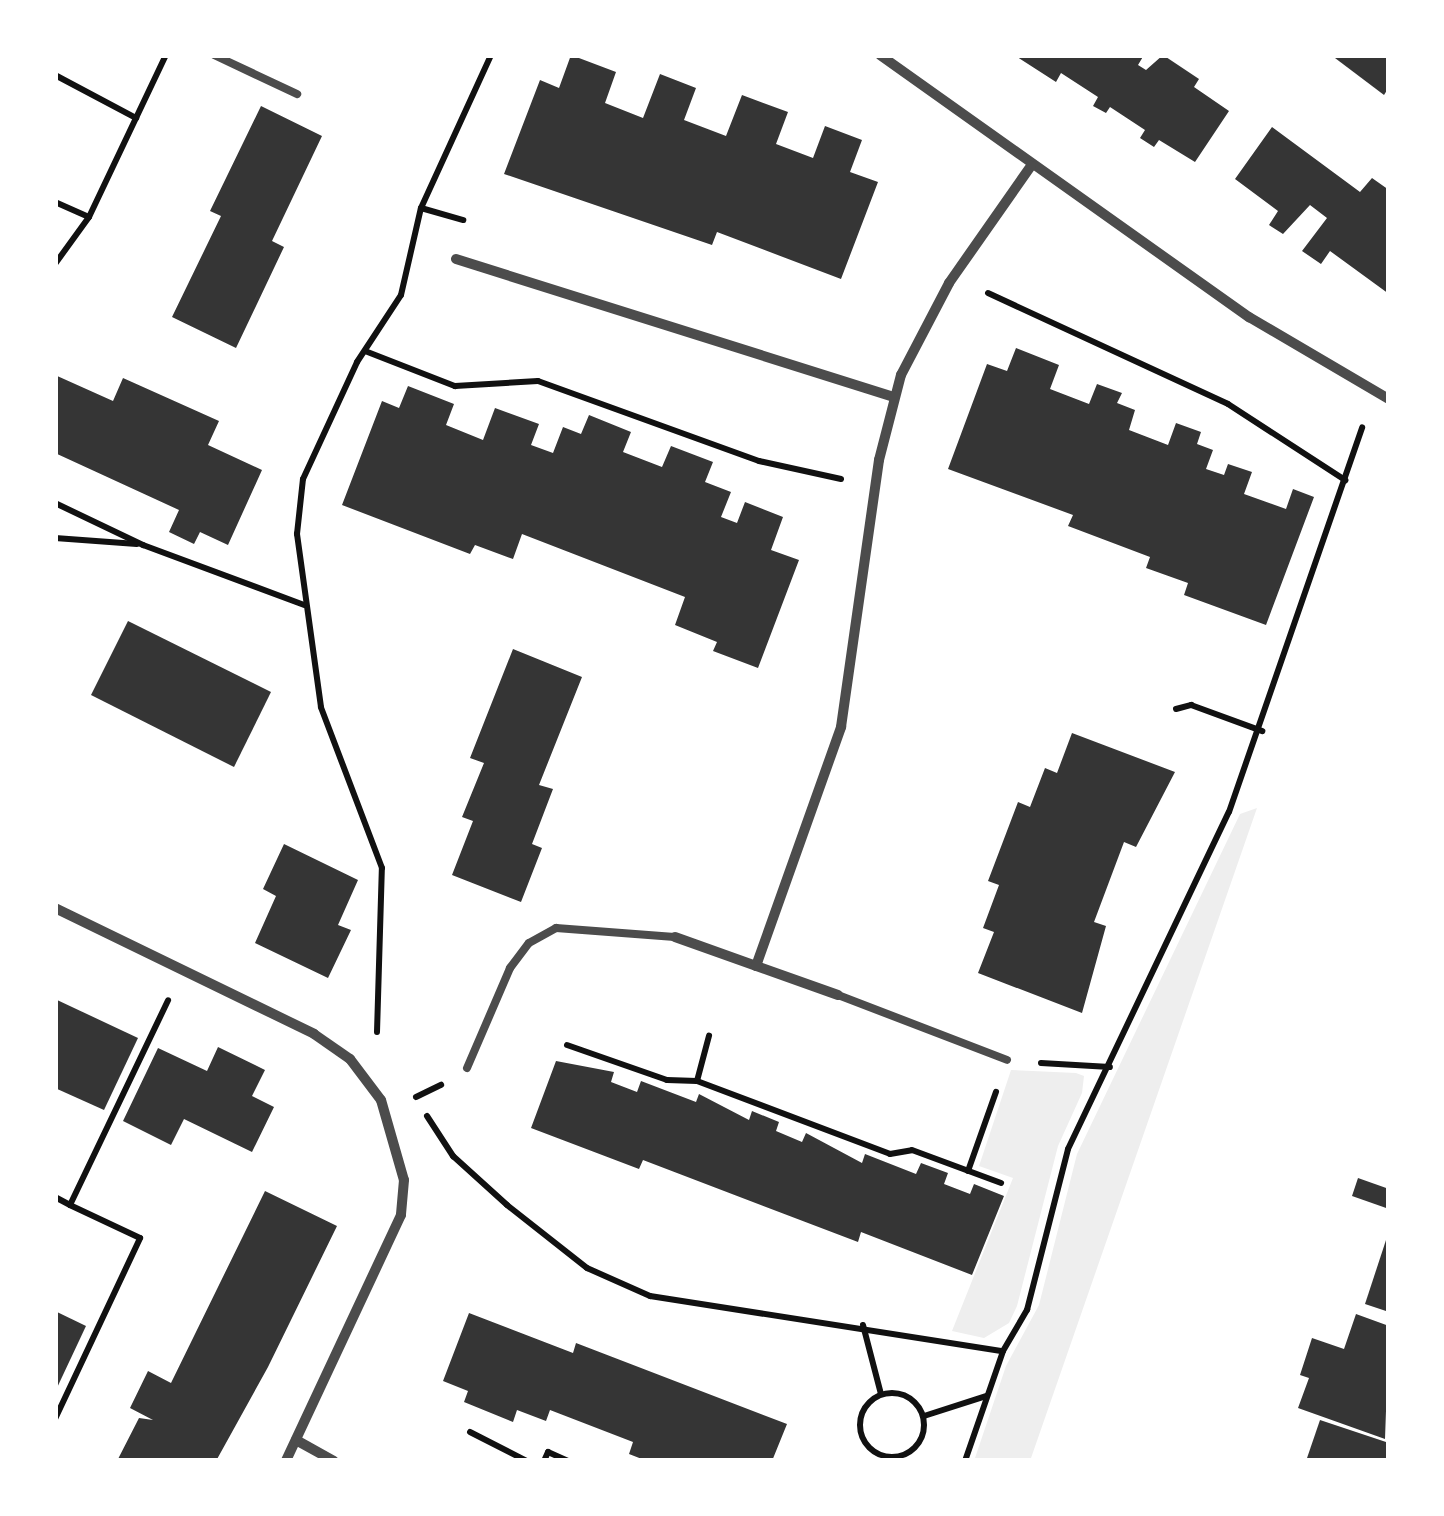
<!DOCTYPE html>
<style>
body{margin:0}
#map{position:relative;width:1444px;height:1516px;overflow:hidden;background:#fff;font-family:Bitter,serif}
div>[style]{position:absolute}
[style*='--x']{left:calc(var(--x)*1px);top:calc(var(--y)*1px);width:calc(var(--w)*1px);rotate:calc(var(--a)*1deg)}
.green>*{inset:0;background:#eee}
.building>*{inset:0;background:#353535}
.path>*{height:6px;margin:-3px;padding:0 3px;transform-origin:3px;border-radius:3px;background:#111}
.path>.ring{margin:-3px;padding:0;box-sizing:content-box;background:none;border:6px solid #111;border-radius:50%}
.service>*{height:8px;margin:-4px;padding:0 4px;transform-origin:4px;border-radius:4px;background:#4c4c4c}
.minor>*{height:10px;margin:-5px;padding:0 5px;transform-origin:5px;border-radius:5px;background:#4c4c4c}
span{translate:-50% -50%;white-space:nowrap;text-align:center;line-height:1.15;-webkit-text-stroke:10px #fff;paint-order:stroke}
.frame{position:absolute;inset:0;border:58px solid #fff;pointer-events:none}
</style>
<div id="map">
<div class="green">
<i style="clip-path:polygon(1257px 808px,1030px 1461px,974px 1461px,1006px 1366px,1039px 1305px,1077px 1154px,1240px 814px)"></i>
<i style="clip-path:polygon(1011px 1070px,1076px 1073px,1084px 1076px,1082px 1093px,1058px 1146px,1017px 1306px,1009px 1323px,984px 1338px,952px 1331px,1013px 1178px,979px 1166px)"></i>
</div>
<div class="building">
<i style="clip-path:polygon(571px 55px,616px 72px,605px 103px,643px 118px,660px 74px,696px 88px,684px 120px,726px 136px,742px 95px,788px 112px,776px 144px,813px 158px,825px 126px,862px 140px,850px 172px,878px 182px,841px 279px,717px 232px,712px 245px,504px 174px,540px 80px,559px 88px)"></i>
<i style="clip-path:polygon(1014px 55px,1144px 55px,1138px 65px,1146px 70px,1163px 55px,1199px 79px,1194px 87px,1229px 111px,1195px 162px,1159px 140px,1154px 147px,1140px 138px,1145px 130px,1110px 107px,1106px 113px,1093px 106px,1098px 97px,1061px 73px,1056px 82px)"></i>
<i style="clip-path:polygon(1331px 55px,1389px 55px,1389px 87px,1384px 95px)"></i>
<i style="clip-path:polygon(261px 106px,322px 136px,272px 241px,284px 247px,236px 348px,172px 317px,221px 216px,210px 211px)"></i>
<i style="clip-path:polygon(1272px 127px,1360px 192px,1372px 178px,1389px 190px,1389px 294px,1330px 251px,1321px 264px,1302px 251px,1327px 218px,1310px 205px,1283px 234px,1269px 225px,1278px 211px,1235px 179px)"></i>
<i style="clip-path:polygon(1016px 348px,1059px 365px,1050px 389px,1089px 404px,1097px 384px,1122px 393px,1117px 403px,1135px 410px,1129px 430px,1168px 445px,1176px 423px,1201px 432px,1197px 444px,1213px 450px,1206px 469px,1224px 475px,1228px 464px,1252px 472px,1244px 494px,1286px 509px,1293px 489px,1314px 497px,1266px 625px,1184px 595px,1188px 583px,1146px 568px,1150px 557px,1068px 526px,1073px 515px,948px 469px,987px 364px,1007px 371px)"></i>
<i style="clip-path:polygon(55px 375px,113px 401px,123px 378px,219px 421px,208px 445px,262px 470px,228px 545px,200px 532px,194px 544px,169px 532px,179px 510px,55px 453px)"></i>
<i style="clip-path:polygon(408px 386px,454px 404px,446px 425px,483px 440px,495px 408px,539px 424px,531px 445px,553px 453px,563px 427px,581px 434px,589px 415px,631px 432px,623px 452px,662px 467px,671px 446px,713px 462px,705px 482px,731px 492px,721px 517px,737px 523px,745px 502px,783px 517px,771px 550px,799px 560px,758px 668px,713px 651px,717px 642px,675px 625px,685px 597px,522px 534px,513px 559px,475px 545px,470px 554px,342px 505px,382px 401px,399px 408px)"></i>
<i style="clip-path:polygon(128px 621px,271px 692px,234px 767px,91px 695px)"></i>
<i style="clip-path:polygon(513px 649px,582px 677px,539px 785px,553px 789px,532px 844px,542px 848px,521px 902px,452px 875px,473px 821px,462px 817px,484px 763px,470px 758px)"></i>
<i style="clip-path:polygon(1072px 733px,1175px 772px,1136px 847px,1124px 842px,1094px 922px,1106px 926px,1082px 1013px,978px 973px,994px 932px,983px 928px,999px 885px,988px 881px,1018px 802px,1030px 807px,1045px 768px,1057px 773px)"></i>
<i style="clip-path:polygon(284px 844px,358px 880px,338px 925px,351px 930px,328px 978px,255px 943px,276px 896px,263px 889px)"></i>
<i style="clip-path:polygon(55px 999px,138px 1038px,104px 1110px,55px 1088px)"></i>
<i style="clip-path:polygon(218px 1047px,265px 1070px,252px 1096px,274px 1107px,252px 1152px,184px 1119px,171px 1145px,123px 1121px,158px 1048px,207px 1071px)"></i>
<i style="clip-path:polygon(556px 1061px,614px 1072px,611px 1082px,637px 1092px,641px 1081px,696px 1102px,699px 1094px,749px 1120px,752px 1111px,779px 1122px,776px 1131px,802px 1142px,806px 1133px,862px 1163px,865px 1154px,916px 1174px,921px 1163px,948px 1173px,944px 1184px,970px 1194px,974px 1184px,1004px 1196px,972px 1275px,861px 1232px,858px 1242px,643px 1160px,639px 1169px,531px 1128px)"></i>
<i style="clip-path:polygon(1358px 1178px,1389px 1189px,1389px 1209px,1352px 1196px)"></i>
<i style="clip-path:polygon(265px 1191px,337px 1226px,268px 1367px,216px 1461px,117px 1461px,139px 1418px,153px 1420px,130px 1408px,148px 1371px,171px 1383px)"></i>
<i style="clip-path:polygon(1388px 1234px,1389px 1234px,1389px 1312px,1365px 1304px)"></i>
<i style="clip-path:polygon(55px 1311px,86px 1326px,55px 1392px)"></i>
<i style="clip-path:polygon(469px 1313px,573px 1353px,576px 1343px,787px 1424px,772px 1461px,647px 1461px,629px 1454px,633px 1442px,550px 1410px,546px 1421px,517px 1410px,513px 1422px,464px 1402px,468px 1391px,443px 1381px)"></i>
<i style="clip-path:polygon(1356px 1314px,1389px 1326px,1385px 1439px,1298px 1408px,1309px 1378px,1300px 1375px,1312px 1338px,1344px 1349px)"></i>
<i style="clip-path:polygon(1320px 1420px,1389px 1443px,1389px 1461px,1306px 1461px)"></i>
</div>
<div class="path">
<i style="--x:55;--y:75;--w:92;--a:28"></i>
<i style="--x:55;--y:202;--w:37;--a:24"></i>
<i style="--x:421;--y:208;--w:44;--a:15.9"></i>
<i style="--x:55;--y:264;--w:58;--a:-54.1"></i>
<i style="--x:89;--y:217;--w:179;--a:-64.6"></i>
<i style="--x:988;--y:293;--w:264;--a:24.8"></i>
<i style="--x:1228;--y:404;--w:140;--a:33"></i>
<i style="--x:365;--y:351;--w:97;--a:21.3"></i>
<i style="--x:455;--y:386;--w:83;--a:-3.4"></i>
<i style="--x:538;--y:381;--w:235;--a:19.9"></i>
<i style="--x:759;--y:461;--w:84;--a:12.4"></i>
<i style="--x:55;--y:503;--w:98;--a:25.5"></i>
<i style="--x:143;--y:545;--w:172;--a:20.4"></i>
<i style="--x:55;--y:538;--w:82;--a:4.2"></i>
<i style="--x:1176;--y:709;--w:16;--a:-15"></i>
<i style="--x:1191;--y:705;--w:76;--a:20.1"></i>
<i style="--x:377;--y:1032;--w:164;--a:-88.3"></i>
<i style="--x:382;--y:868;--w:172;--a:-110.8"></i>
<i style="--x:321;--y:707;--w:175;--a:-97.9"></i>
<i style="--x:297;--y:534;--w:55;--a:-83.8"></i>
<i style="--x:303;--y:479;--w:129;--a:-65.2"></i>
<i style="--x:357;--y:362;--w:80;--a:-56.7"></i>
<i style="--x:401;--y:295;--w:89;--a:-77.1"></i>
<i style="--x:421;--y:208;--w:168;--a:-65.4"></i>
<i style="--x:567;--y:1045;--w:106;--a:19.3"></i>
<i style="--x:667;--y:1080;--w:30;--a:2"></i>
<i style="--x:697;--y:1081;--w:206;--a:20.7"></i>
<i style="--x:890;--y:1154;--w:22;--a:-10"></i>
<i style="--x:912;--y:1150;--w:95;--a:20.3"></i>
<i style="--x:1041;--y:1063;--w:69;--a:3.3"></i>
<i style="--x:697;--y:1081;--w:47;--a:-75.1"></i>
<i style="--x:416;--y:1097;--w:28;--a:-26"></i>
<i style="--x:427;--y:1116;--w:48;--a:57"></i>
<i style="--x:453;--y:1156;--w:73;--a:42.2"></i>
<i style="--x:507;--y:1205;--w:102;--a:38.2"></i>
<i style="--x:587;--y:1268;--w:69;--a:24"></i>
<i style="--x:650;--y:1296;--w:357;--a:8.9"></i>
<i style="--x:968;--y:1171;--w:84;--a:-70.5"></i>
<i style="--x:55;--y:1197;--w:17;--a:28"></i>
<i style="--x:70;--y:1205;--w:227;--a:-64.4"></i>
<i style="--x:863;--y:1325;--w:71;--a:75.4"></i>
<i class="ring" style="left:860px;top:1393px;width:58px;height:58px"></i>
<i style="--x:924;--y:1416;--w:65;--a:-17.9"></i>
<i style="--x:55;--y:1419;--w:200;--a:-64.8"></i>
<i style="--x:140;--y:1238;--w:77;--a:-154.8"></i>
<i style="--x:470;--y:1432;--w:64;--a:27"></i>
<i style="--x:544;--y:1461;--w:10;--a:-66"></i>
<i style="--x:548;--y:1452;--w:22;--a:24"></i>
<i style="--x:965;--y:1461;--w:116;--a:-70.9"></i>
<i style="--x:1003;--y:1351;--w:48;--a:-59.7"></i>
<i style="--x:1027;--y:1310;--w:166;--a:-75.7"></i>
<i style="--x:1068;--y:1149;--w:373;--a:-64.5"></i>
<i style="--x:1229;--y:812;--w:407;--a:-70.9"></i>
</div>
<div class="service">
<i style="--x:214;--y:55;--w:92;--a:25.2"></i>
<i style="--x:838;--y:995;--w:181;--a:21"></i>
<i style="--x:467;--y:1068;--w:109;--a:-66.7"></i>
<i style="--x:510;--y:968;--w:31;--a:-53"></i>
<i style="--x:529;--y:943;--w:31;--a:-29"></i>
<i style="--x:556;--y:928;--w:119;--a:4.3"></i>
</div>
<div class="minor">
<i style="--x:880;--y:55;--w:453;--a:35.4"></i>
<i style="--x:1249;--y:317;--w:162;--a:30.4"></i>
<i style="--x:456;--y:259;--w:459;--a:17.5"></i>
<i style="--x:55;--y:908;--w:288;--a:25.9"></i>
<i style="--x:314;--y:1034;--w:44;--a:34.8"></i>
<i style="--x:350;--y:1059;--w:51;--a:52.9"></i>
<i style="--x:381;--y:1100;--w:83;--a:74"></i>
<i style="--x:404;--y:1180;--w:35;--a:95"></i>
<i style="--x:401;--y:1215;--w:272;--a:115.1"></i>
<i style="--x:675;--y:937;--w:173;--a:19.6"></i>
<i style="--x:756;--y:966;--w:254;--a:-70.4"></i>
<i style="--x:841;--y:727;--w:270;--a:-81.9"></i>
<i style="--x:879;--y:460;--w:88;--a:-75.5"></i>
<i style="--x:901;--y:375;--w:104;--a:-62.4"></i>
<i style="--x:949;--y:283;--w:143;--a:-55"></i>
<i style="--x:296;--y:1440;--w:43;--a:28.9"></i>
</div>
<div class="frame"></div>
</div>
